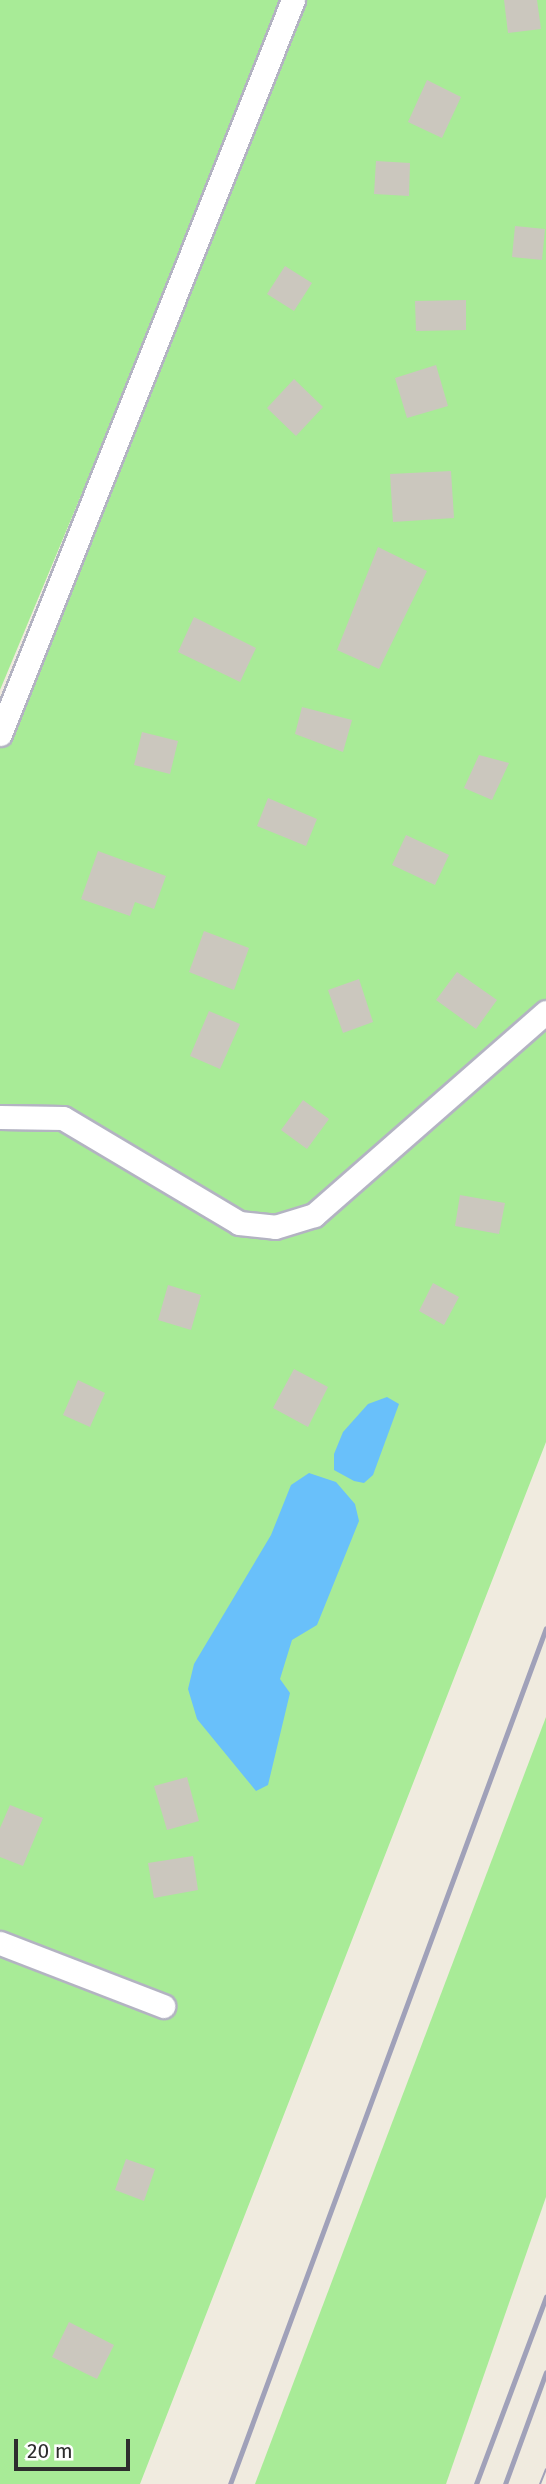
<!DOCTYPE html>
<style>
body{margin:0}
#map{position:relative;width:546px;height:2484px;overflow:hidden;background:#f0ebdf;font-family:"Fira Sans",sans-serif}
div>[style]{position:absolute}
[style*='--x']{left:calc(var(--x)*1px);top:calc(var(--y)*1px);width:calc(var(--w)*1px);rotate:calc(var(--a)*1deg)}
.green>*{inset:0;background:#a8eb97}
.water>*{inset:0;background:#69c0fa}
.building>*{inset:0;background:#cbc7be}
.roads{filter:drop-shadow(2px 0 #b3b3c2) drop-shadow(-2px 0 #b3b3c2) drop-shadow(0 2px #b3b3c2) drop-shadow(0 -2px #b3b3c2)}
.lane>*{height:23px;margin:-11.5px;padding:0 11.5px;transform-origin:11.5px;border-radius:11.5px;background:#fff}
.tram>*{height:2px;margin:-1px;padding:0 1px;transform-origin:1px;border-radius:1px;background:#a0a1b9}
.rail>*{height:5px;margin:-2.5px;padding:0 2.5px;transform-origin:2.5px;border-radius:2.5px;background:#a0a1b9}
span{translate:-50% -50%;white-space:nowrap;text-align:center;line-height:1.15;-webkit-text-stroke:7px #fff;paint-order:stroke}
.scale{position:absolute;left:14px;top:2439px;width:116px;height:32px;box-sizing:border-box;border:4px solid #2d2d2d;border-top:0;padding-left:9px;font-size:21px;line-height:24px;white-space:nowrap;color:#2d2d2d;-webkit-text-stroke:5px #fff;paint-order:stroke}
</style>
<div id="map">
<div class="green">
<i style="clip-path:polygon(0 0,546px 0,546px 1442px,140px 2484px,0 2484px,0 704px,244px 104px,0 690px)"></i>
<i style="clip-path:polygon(546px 1717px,546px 2197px,446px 2484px,255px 2484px)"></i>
</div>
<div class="water">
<i style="clip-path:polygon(387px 1397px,399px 1404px,373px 1475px,364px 1483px,354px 1481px,334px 1470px,334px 1454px,343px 1432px,368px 1404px)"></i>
<i style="clip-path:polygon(309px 1473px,336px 1482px,355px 1504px,359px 1521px,317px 1625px,292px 1640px,280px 1679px,290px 1693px,268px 1785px,256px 1791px,197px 1719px,188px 1689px,194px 1664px,271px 1535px,291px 1485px)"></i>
</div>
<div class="building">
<i style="clip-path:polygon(504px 0,537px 0,541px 29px,508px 33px)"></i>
<i style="clip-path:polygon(427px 80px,461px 97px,442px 138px,408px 122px)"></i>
<i style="clip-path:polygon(376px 161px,410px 163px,409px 196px,374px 194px)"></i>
<i style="clip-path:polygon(515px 226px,545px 229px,542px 260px,512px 257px)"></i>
<i style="clip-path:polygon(285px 266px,312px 283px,294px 311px,267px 294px)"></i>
<i style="clip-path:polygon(466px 300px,466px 330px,416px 331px,415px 301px)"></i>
<i style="clip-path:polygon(436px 365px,448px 406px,407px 418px,395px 378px)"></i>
<i style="clip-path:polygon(294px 379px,323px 407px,296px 436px,267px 408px)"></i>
<i style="clip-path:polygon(451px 471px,454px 518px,393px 522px,390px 474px)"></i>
<i style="clip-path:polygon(378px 547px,427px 571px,379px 669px,337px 650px)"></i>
<i style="clip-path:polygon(194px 617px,256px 648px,240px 682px,178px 652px)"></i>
<i style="clip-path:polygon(302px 707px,352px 720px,343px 752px,295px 734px)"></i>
<i style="clip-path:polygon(142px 732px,178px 741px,170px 774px,134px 765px)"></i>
<i style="clip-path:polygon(479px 755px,509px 763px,492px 800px,464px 788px)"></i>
<i style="clip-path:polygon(268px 798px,317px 819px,306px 846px,257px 826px)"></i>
<i style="clip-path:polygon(406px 835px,449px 855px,435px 885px,392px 865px)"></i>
<i style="clip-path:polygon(98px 851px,166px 876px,154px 909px,135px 902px,130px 916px,81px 899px)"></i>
<i style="clip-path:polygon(204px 931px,249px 948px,234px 990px,189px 972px)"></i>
<i style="clip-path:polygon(457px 972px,497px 1000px,476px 1029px,436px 1000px)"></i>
<i style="clip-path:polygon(359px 979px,373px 1022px,343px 1033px,328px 990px)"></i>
<i style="clip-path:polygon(209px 1011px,240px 1024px,220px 1069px,190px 1056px)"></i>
<i style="clip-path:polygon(303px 1100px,329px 1119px,307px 1149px,281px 1130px)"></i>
<i style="clip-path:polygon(460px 1195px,505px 1203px,499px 1234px,455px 1226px)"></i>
<i style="clip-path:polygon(433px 1283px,459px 1297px,444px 1325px,419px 1311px)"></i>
<i style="clip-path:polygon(168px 1285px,201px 1295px,191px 1330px,158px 1320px)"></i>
<i style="clip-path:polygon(294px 1369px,328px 1387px,308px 1427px,273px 1408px)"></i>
<i style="clip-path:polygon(78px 1380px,105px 1393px,90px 1427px,63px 1415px)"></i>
<i style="clip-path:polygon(187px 1777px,199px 1821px,167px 1830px,154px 1786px)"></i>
<i style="clip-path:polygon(10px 1805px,43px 1818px,23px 1866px,0 1857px,0 1828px)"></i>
<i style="clip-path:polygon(193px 1856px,198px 1890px,154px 1898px,148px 1863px)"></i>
<i style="clip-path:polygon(126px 2159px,155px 2169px,144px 2201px,115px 2190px)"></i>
<i style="clip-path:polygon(69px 2322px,114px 2345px,97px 2379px,52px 2357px)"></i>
</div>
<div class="roads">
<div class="lane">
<i style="--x:0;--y:734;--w:790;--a:-68.24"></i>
<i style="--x:0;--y:1117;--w:63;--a:0.9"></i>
<i style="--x:63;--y:1118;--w:205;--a:30.8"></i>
<i style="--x:239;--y:1223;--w:36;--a:6"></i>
<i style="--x:275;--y:1227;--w:41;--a:-17.1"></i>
<i style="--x:314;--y:1215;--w:308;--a:-41.2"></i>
<i style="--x:0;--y:1943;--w:175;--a:21.1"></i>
</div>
</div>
<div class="tram">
<i style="--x:540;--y:2484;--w:16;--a:-68"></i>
</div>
<div class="rail">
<i style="--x:230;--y:2484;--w:912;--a:-69.74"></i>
<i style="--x:476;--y:2484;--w:200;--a:-69.5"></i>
<i style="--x:505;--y:2484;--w:119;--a:-69.9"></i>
</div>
<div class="scale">20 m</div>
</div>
